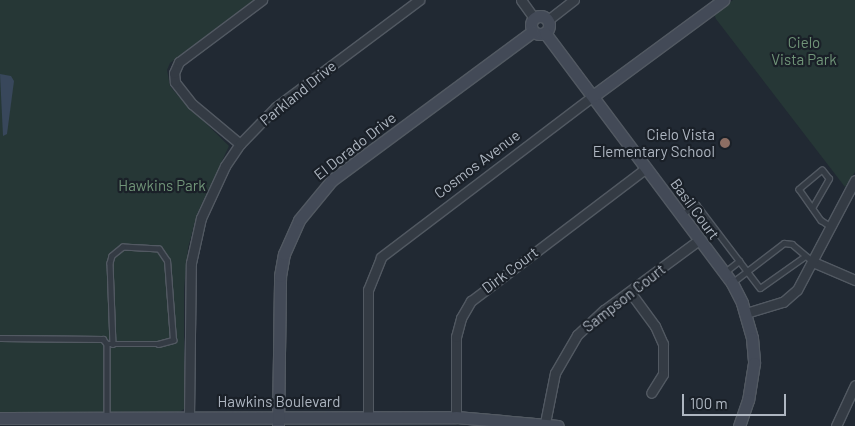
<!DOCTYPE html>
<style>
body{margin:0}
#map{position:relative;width:855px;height:426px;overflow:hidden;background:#212933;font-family:Barlow,sans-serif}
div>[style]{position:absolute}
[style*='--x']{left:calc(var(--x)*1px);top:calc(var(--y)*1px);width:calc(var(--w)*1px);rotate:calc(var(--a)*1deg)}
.green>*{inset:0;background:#263736}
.water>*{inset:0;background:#38475b}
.roads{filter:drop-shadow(1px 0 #525962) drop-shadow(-1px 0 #525962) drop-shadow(0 1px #525962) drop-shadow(0 -1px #525962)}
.lane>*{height:4.5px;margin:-2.25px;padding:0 2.25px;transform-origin:2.25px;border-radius:2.25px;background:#343b44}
.street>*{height:9px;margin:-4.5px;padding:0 4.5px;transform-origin:4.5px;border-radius:4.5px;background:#343b44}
.secondary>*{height:11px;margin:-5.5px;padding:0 5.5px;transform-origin:5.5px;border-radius:5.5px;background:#434a57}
.secondary>.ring{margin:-5.5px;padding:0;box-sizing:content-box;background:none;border:11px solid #434a57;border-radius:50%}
.dots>*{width:14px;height:14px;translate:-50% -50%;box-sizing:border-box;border:2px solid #1a2028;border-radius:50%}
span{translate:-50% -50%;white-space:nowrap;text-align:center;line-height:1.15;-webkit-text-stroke:4.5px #1a2028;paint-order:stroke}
.park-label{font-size:15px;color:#709478}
.street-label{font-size:15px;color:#aeb6c1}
.poi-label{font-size:15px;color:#aeb6c1}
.right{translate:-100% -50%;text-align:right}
.scale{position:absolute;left:682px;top:394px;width:104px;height:22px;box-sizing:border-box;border:2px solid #aeb6c1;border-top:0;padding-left:6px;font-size:15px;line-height:18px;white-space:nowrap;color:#aeb6c1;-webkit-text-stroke:4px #1a2028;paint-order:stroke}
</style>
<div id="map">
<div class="green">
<i style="clip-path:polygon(0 0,254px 0,170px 63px,167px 70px,170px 86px,179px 97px,229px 146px,197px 214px,188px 248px,184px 289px,184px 409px,176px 414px,0 413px)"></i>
<i style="clip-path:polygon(733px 0,855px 0,855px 172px,845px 187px,716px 19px,714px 14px)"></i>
</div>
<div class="water">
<i style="clip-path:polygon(0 74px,11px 76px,14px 81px,7px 134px,3px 136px)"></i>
</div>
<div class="roads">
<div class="lane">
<i style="--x:812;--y:208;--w:34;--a:-60"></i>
<i style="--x:829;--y:179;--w:11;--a:-128"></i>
<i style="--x:822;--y:170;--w:30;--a:140"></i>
<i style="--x:799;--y:189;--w:38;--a:55"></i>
<i style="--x:821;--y:220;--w:11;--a:34"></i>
<i style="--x:682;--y:214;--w:17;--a:-31"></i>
<i style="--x:697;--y:205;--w:104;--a:52.8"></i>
<i style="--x:760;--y:288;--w:54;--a:-35.2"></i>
<i style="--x:725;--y:272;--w:18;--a:-38"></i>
<i style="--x:733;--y:282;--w:64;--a:-37.4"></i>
<i style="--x:784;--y:243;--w:8;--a:7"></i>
<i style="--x:792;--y:244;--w:26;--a:40"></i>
<i style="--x:0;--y:338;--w:103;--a:0.6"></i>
<i style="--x:103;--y:339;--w:6;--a:51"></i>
<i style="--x:107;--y:344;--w:72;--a:90"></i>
<i style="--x:107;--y:344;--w:51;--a:0"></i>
<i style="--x:158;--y:344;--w:16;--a:-15"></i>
<i style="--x:173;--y:340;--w:79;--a:-94.3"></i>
<i style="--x:167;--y:261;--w:14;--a:-124"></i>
<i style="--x:159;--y:249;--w:36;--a:-177"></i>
<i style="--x:123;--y:247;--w:14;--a:141"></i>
<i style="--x:112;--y:256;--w:7;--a:106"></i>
<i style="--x:110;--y:263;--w:81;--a:87.9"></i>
</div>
<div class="street">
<i style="--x:521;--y:0;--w:22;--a:54"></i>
<i style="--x:548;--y:20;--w:33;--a:-38"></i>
<i style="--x:240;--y:144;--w:62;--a:-140.2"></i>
<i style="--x:192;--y:104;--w:28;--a:-128"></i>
<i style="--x:175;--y:82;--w:9;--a:-96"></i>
<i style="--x:174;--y:73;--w:12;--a:-66"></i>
<i style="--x:179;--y:62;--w:104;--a:-36.8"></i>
<i style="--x:813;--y:262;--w:46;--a:23.2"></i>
<i style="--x:630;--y:292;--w:42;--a:53.7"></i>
<i style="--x:655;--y:326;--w:20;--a:66"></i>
<i style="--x:663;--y:344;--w:30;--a:90"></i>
<i style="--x:663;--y:374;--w:22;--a:122"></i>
<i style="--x:746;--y:313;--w:39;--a:-17"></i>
<i style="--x:783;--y:302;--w:18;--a:-41"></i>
<i style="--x:797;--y:290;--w:124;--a:-62.2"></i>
<i style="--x:189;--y:417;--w:154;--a:-89.3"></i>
<i style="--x:191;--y:263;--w:46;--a:-77.5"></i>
<i style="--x:201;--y:218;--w:57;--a:-65.2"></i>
<i style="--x:225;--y:166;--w:27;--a:-56"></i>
<i style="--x:240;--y:144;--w:52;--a:-45.8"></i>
<i style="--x:276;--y:107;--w:179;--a:-36.8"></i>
<i style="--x:456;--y:417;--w:80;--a:-90"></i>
<i style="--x:456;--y:337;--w:20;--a:-75"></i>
<i style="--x:461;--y:318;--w:20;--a:-60"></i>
<i style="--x:471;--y:301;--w:220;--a:-37.2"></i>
<i style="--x:368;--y:418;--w:128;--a:-90"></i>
<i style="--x:368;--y:290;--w:35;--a:-68"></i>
<i style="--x:381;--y:257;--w:266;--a:-37.2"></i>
<i style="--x:545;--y:423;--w:51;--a:-78.7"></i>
<i style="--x:555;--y:373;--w:44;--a:-59.9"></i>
<i style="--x:577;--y:335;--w:37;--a:-43"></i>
<i style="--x:604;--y:310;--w:118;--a:-36.4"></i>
<i style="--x:836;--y:426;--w:45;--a:-65.1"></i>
</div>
<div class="secondary">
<i class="ring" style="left:531px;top:16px;width:7px;height:7px"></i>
<i style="--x:545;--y:33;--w:312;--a:53.2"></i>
<i style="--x:732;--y:283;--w:22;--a:63"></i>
<i style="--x:742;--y:303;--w:36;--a:74"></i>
<i style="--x:752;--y:338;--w:25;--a:85"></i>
<i style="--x:754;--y:363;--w:37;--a:99"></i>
<i style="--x:748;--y:400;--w:28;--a:109"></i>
<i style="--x:593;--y:96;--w:162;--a:-36.4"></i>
<i style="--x:0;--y:418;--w:456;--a:-0.1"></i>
<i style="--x:456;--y:417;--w:102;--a:5"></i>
<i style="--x:278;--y:426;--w:150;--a:-89.2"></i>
<i style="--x:280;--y:276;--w:22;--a:-80"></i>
<i style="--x:284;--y:254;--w:37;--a:-66"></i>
<i style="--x:299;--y:220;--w:52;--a:-50.5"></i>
<i style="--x:332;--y:180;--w:250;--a:-36.5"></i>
</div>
</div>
<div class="dots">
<i style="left:725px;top:143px;background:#8d6e63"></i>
</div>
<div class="park-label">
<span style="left:804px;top:51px">Cielo<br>Vista Park</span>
<span style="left:162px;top:186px">Hawkins Park</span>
</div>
<div class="street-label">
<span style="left:298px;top:93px;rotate:-39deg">Parkland Drive</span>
<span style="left:355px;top:146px;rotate:-38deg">El Dorado Drive</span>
<span style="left:477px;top:164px;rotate:-37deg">Cosmos Avenue</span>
<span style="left:695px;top:209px;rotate:54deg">Basil Court</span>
<span style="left:510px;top:270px;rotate:-37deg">Dirk Court</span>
<span style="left:624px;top:298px;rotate:-38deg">Sampson Court</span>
<span style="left:279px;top:402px">Hawkins Boulevard</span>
</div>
<div class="poi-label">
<span class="right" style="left:715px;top:143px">Cielo Vista<br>Elementary School</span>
</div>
<div class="scale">100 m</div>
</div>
